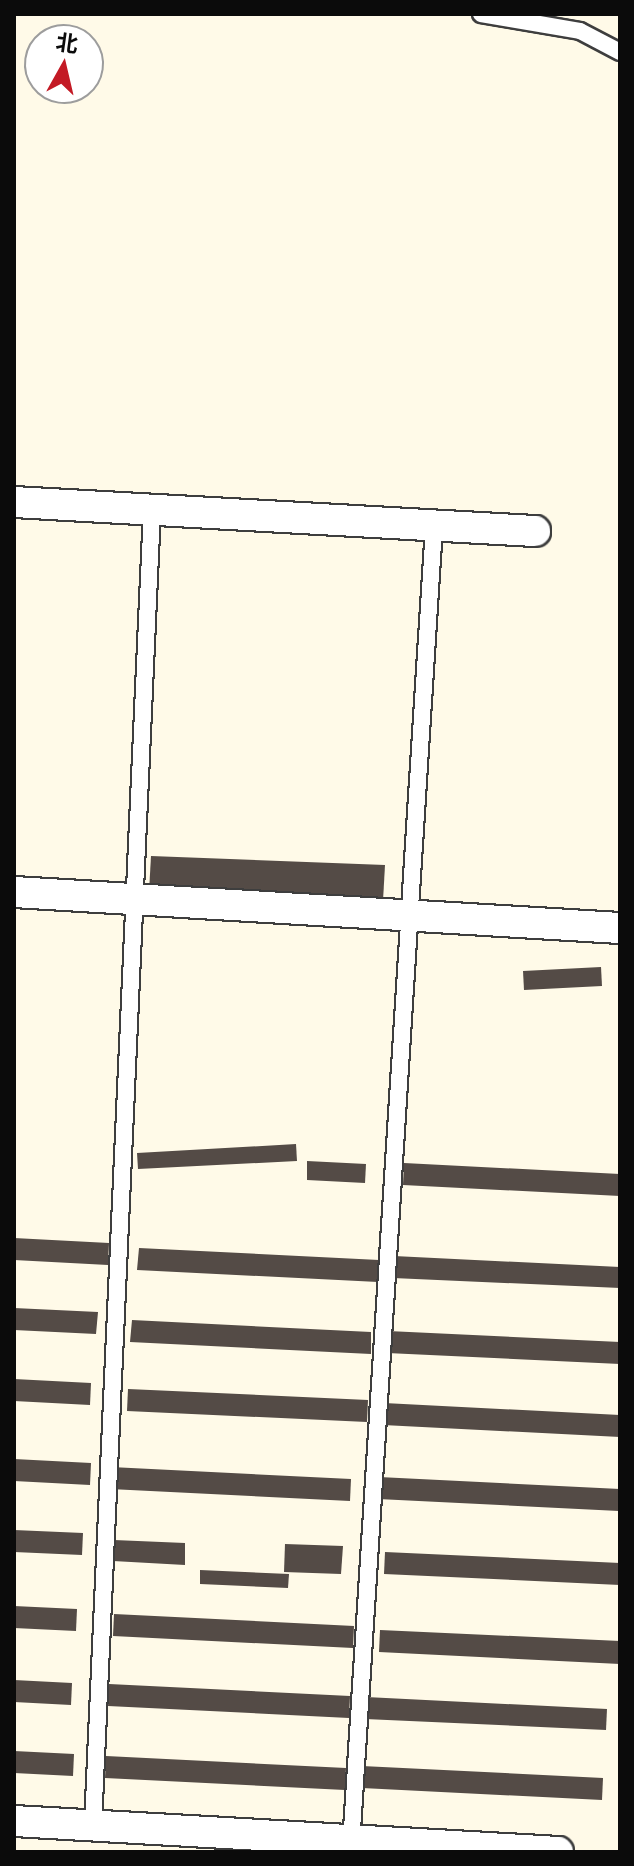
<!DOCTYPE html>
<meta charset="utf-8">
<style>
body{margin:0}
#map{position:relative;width:634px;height:1866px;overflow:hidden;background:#fffae8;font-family:Literata,"Noto Sans SC",serif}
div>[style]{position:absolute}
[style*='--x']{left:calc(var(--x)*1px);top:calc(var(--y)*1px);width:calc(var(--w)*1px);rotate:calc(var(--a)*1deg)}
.building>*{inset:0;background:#544b46}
.roads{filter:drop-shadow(2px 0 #3e3e3e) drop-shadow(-2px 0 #3e3e3e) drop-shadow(0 2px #3e3e3e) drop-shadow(0 -2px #3e3e3e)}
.lane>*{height:16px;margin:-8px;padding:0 8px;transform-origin:8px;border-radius:8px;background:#fff}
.street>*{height:30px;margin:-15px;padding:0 15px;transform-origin:15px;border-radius:15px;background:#fff}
span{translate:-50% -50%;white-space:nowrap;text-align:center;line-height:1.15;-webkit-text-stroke:8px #fff;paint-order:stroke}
.frame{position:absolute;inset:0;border:16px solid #0b0b0b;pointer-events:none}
.north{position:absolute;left:24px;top:24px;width:80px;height:80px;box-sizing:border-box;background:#fff;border:2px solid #9d9d9d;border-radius:50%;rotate:8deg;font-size:22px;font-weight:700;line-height:32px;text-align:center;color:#0b0b0b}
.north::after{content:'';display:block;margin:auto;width:28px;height:36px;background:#c31a25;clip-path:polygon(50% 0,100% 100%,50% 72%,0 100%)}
</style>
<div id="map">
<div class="building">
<i style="clip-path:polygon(151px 856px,385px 865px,383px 901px,149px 892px)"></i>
<i style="clip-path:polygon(601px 967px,602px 986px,524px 990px,523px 971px)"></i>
<i style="clip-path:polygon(296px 1144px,297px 1161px,138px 1169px,137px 1153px)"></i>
<i style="clip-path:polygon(307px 1161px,366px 1164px,365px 1183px,307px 1180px)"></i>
<i style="clip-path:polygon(404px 1163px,620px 1174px,620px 1196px,403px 1185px)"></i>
<i style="clip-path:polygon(14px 1238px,109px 1243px,108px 1265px,14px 1260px)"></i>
<i style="clip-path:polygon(139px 1248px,379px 1260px,378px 1282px,137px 1270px)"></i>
<i style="clip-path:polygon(394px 1256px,620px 1267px,620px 1288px,393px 1278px)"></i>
<i style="clip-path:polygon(14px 1308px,98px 1312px,96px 1334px,14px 1330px)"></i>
<i style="clip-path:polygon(132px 1320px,371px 1332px,371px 1354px,130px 1342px)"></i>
<i style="clip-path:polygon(388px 1331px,620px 1342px,620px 1364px,387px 1353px)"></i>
<i style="clip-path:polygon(14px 1379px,91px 1383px,90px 1405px,14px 1401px)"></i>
<i style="clip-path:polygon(128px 1389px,368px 1400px,367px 1422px,127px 1411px)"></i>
<i style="clip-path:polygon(384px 1403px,620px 1415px,620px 1437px,383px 1425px)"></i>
<i style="clip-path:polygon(14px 1459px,91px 1463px,90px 1485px,14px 1481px)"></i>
<i style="clip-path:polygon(111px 1467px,351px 1479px,350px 1501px,110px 1489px)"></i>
<i style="clip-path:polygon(379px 1477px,620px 1489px,619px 1511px,378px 1499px)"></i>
<i style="clip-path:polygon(14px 1530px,83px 1533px,82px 1555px,14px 1552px)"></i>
<i style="clip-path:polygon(114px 1540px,185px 1543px,185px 1565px,113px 1561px)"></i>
<i style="clip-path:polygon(285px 1544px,343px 1546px,341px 1574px,284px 1572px)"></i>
<i style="clip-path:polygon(385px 1552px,620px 1563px,620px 1585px,384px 1574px)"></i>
<i style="clip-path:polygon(200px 1570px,289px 1574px,288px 1588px,200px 1584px)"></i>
<i style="clip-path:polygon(14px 1606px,77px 1609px,76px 1631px,14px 1628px)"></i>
<i style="clip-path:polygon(114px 1614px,354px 1626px,353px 1648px,113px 1636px)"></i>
<i style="clip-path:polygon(380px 1630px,620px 1641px,620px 1664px,379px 1652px)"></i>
<i style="clip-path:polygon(14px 1680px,72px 1683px,71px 1705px,14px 1702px)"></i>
<i style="clip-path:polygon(109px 1684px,350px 1696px,349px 1718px,108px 1706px)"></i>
<i style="clip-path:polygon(366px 1697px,607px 1709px,606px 1730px,365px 1719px)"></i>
<i style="clip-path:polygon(14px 1751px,74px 1754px,73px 1776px,14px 1773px)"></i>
<i style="clip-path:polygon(106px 1756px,346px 1768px,345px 1790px,105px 1778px)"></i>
<i style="clip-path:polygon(362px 1766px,603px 1778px,602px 1800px,362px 1788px)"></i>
</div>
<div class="roads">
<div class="lane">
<i style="--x:481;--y:14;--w:100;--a:9.7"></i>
<i style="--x:580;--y:31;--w:45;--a:27.7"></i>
<i style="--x:93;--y:1825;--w:1317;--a:-87.43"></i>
<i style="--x:351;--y:1846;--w:1323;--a:-86.4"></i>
</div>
<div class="street">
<i style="--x:14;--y:502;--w:522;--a:3.19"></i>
<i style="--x:14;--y:892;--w:607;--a:3.4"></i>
<i style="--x:14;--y:1821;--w:545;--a:3.26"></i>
</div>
</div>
<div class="frame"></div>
<div class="north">北</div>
</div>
